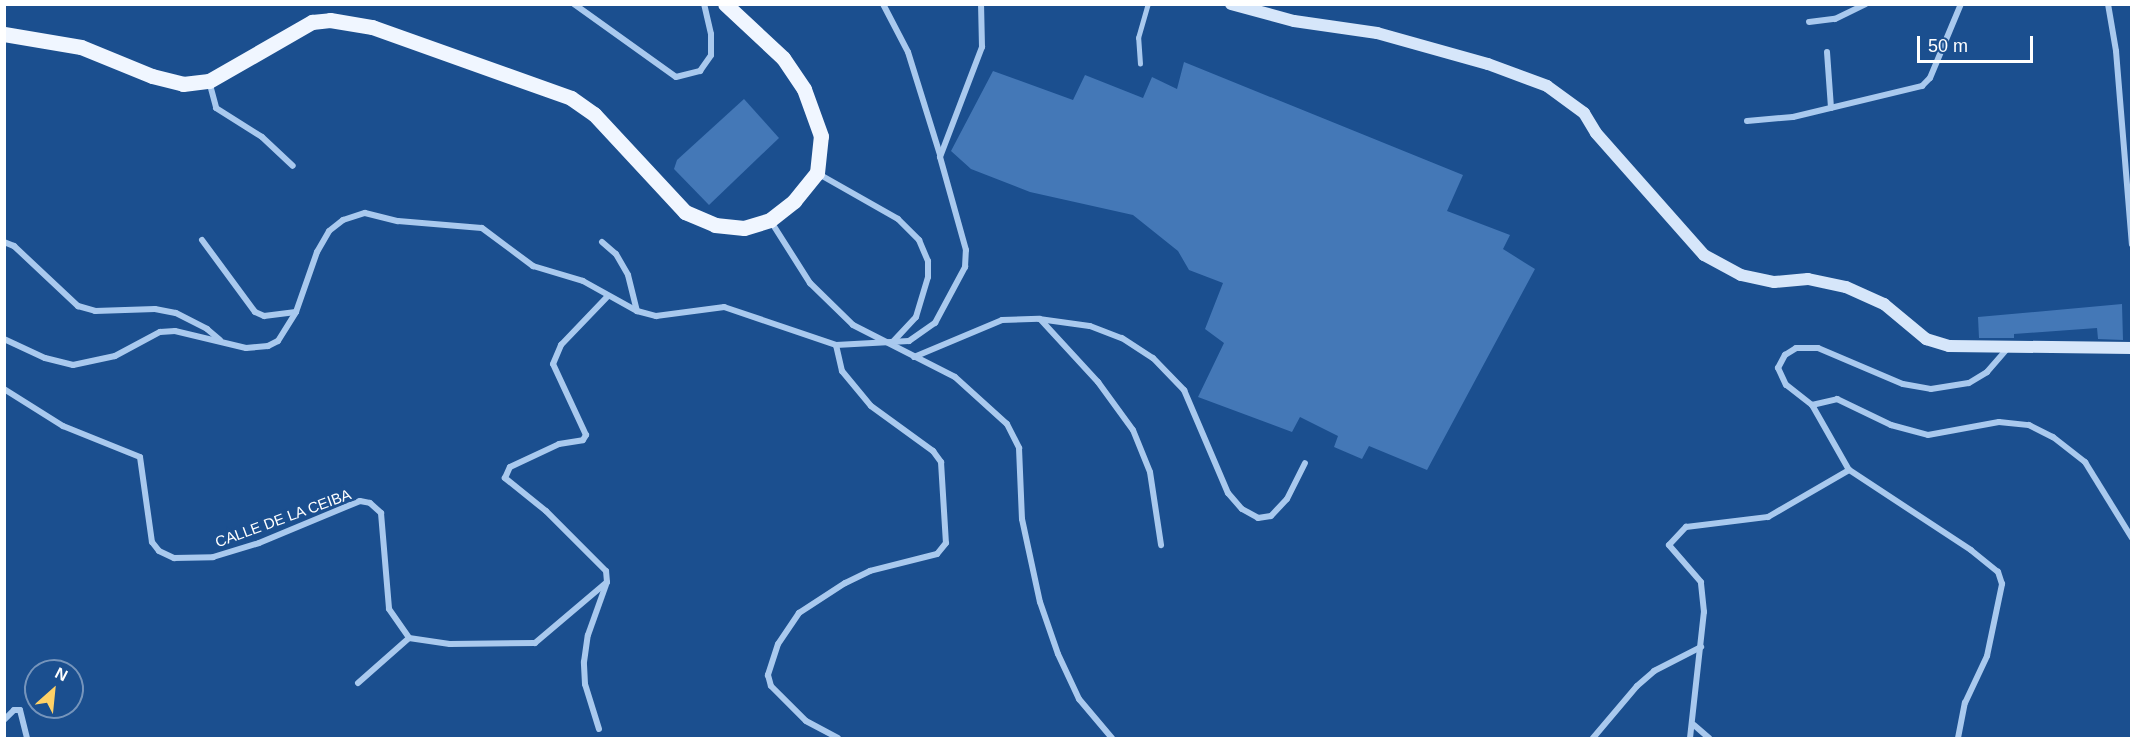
<!DOCTYPE html>
<style>
body{margin:0}
#map{position:relative;width:2136px;height:743px;overflow:hidden;background:#1b4f8f;font-family:Helvetica,sans-serif}
div>[style]{position:absolute}
[style*='--x']{left:calc(var(--x)*1px);top:calc(var(--y)*1px);width:calc(var(--w)*1px);rotate:calc(var(--a)*1deg)}
.building>*{inset:0;background:#4478b7}
.service>*{height:4.5px;margin:-2.25px;padding:0 2.25px;transform-origin:2.25px;border-radius:2.25px;background:#a9c9ee}
.minor>*{height:6px;margin:-3px;padding:0 3px;transform-origin:3px;border-radius:3px;background:#a9c9ee}
.secondary>*{height:12px;margin:-6px;padding:0 6px;transform-origin:6px;border-radius:6px;background:#d6e6fa}
.primary>*{height:15px;margin:-7.5px;padding:0 7.5px;transform-origin:7.5px;border-radius:7.5px;background:#f0f6ff}
span{translate:-50% -50%;white-space:nowrap;text-align:center;line-height:1.15;-webkit-text-stroke:5px #1b4f8f;paint-order:stroke}
.street-label{font-size:15px;color:#fff}
.frame{position:absolute;inset:0;border:6px solid #fff;pointer-events:none}
.north{position:absolute;left:24px;top:659px;width:60px;height:60px;box-sizing:border-box;background:#1b4f8f;border:2px solid #7695bc;border-radius:50%;rotate:27deg;font-size:16px;font-weight:700;line-height:24px;text-align:center;color:#fff}
.north::after{content:'';display:block;margin:auto;width:21px;height:27px;background:#ffd166;clip-path:polygon(50% 0,100% 100%,50% 72%,0 100%)}
.scale{position:absolute;left:1917px;top:36px;width:116px;height:27px;box-sizing:border-box;border:3px solid #fff;border-top:0;padding-left:8px;font-size:18px;line-height:21px;white-space:nowrap;color:#fff;-webkit-text-stroke:4px #1b4f8f;paint-order:stroke}
</style>
<div id="map">
<div class="building">
<i style="clip-path:polygon(1184px 62px,1463px 175px,1447px 211px,1510px 235px,1503px 249px,1535px 269px,1427px 470px,1369px 446px,1362px 459px,1334px 447px,1338px 436px,1300px 417px,1292px 432px,1198px 397px,1224px 343px,1205px 329px,1223px 283px,1189px 270px,1178px 251px,1133px 215px,1030px 192px,971px 169px,951px 151px,993px 71px,1073px 100px,1085px 75px,1143px 98px,1152px 77px,1177px 89px)"></i>
<i style="clip-path:polygon(744px 99px,779px 138px,709px 205px,674px 169px,677px 160px)"></i>
<i style="clip-path:polygon(2122px 304px,2123px 340px,2098px 339px,2097px 328px,2014px 334px,2014px 338px,1979px 338px,1978px 317px)"></i>
</div>
<div class="service">
<i style="--x:1140;--y:64;--w:26;--a:-94"></i>
<i style="--x:1138;--y:38;--w:35;--a:-74"></i>
</div>
<div class="minor">
<i style="--x:574;--y:4;--w:125;--a:35.6"></i>
<i style="--x:676;--y:77;--w:25;--a:-14"></i>
<i style="--x:700;--y:71;--w:19;--a:-55"></i>
<i style="--x:711;--y:55;--w:21;--a:-90"></i>
<i style="--x:711;--y:34;--w:31;--a:-103"></i>
<i style="--x:883;--y:4;--w:54;--a:62.5"></i>
<i style="--x:908;--y:52;--w:108;--a:72.7"></i>
<i style="--x:2108;--y:4;--w:48;--a:80.3"></i>
<i style="--x:2116;--y:51;--w:194;--a:85.3"></i>
<i style="--x:1809;--y:22;--w:26;--a:-7"></i>
<i style="--x:1835;--y:19;--w:34;--a:-26"></i>
<i style="--x:1827;--y:52;--w:56;--a:85.9"></i>
<i style="--x:209;--y:81;--w:28;--a:75"></i>
<i style="--x:216;--y:108;--w:54;--a:32.2"></i>
<i style="--x:262;--y:137;--w:42;--a:43.1"></i>
<i style="--x:1747;--y:121;--w:46;--a:-5"></i>
<i style="--x:1793;--y:117;--w:133;--a:-13.5"></i>
<i style="--x:1922;--y:86;--w:11;--a:-45"></i>
<i style="--x:1930;--y:78;--w:80;--a:-67.3"></i>
<i style="--x:817;--y:173;--w:93;--a:29.6"></i>
<i style="--x:898;--y:219;--w:30;--a:45"></i>
<i style="--x:919;--y:240;--w:23;--a:67"></i>
<i style="--x:928;--y:261;--w:16;--a:90"></i>
<i style="--x:928;--y:277;--w:42;--a:106.7"></i>
<i style="--x:916;--y:317;--w:33;--a:133"></i>
<i style="--x:770;--y:220;--w:75;--a:57.6"></i>
<i style="--x:810;--y:283;--w:60;--a:44.3"></i>
<i style="--x:853;--y:325;--w:114;--a:27"></i>
<i style="--x:955;--y:377;--w:70;--a:42.1"></i>
<i style="--x:1007;--y:424;--w:27;--a:63"></i>
<i style="--x:1019;--y:448;--w:71;--a:87.6"></i>
<i style="--x:1022;--y:519;--w:85;--a:77.8"></i>
<i style="--x:1040;--y:602;--w:55;--a:70.9"></i>
<i style="--x:1058;--y:654;--w:50;--a:65"></i>
<i style="--x:1079;--y:699;--w:51;--a:49.8"></i>
<i style="--x:202;--y:240;--w:89;--a:53.6"></i>
<i style="--x:255;--y:312;--w:10;--a:24"></i>
<i style="--x:264;--y:316;--w:32;--a:-7"></i>
<i style="--x:4;--y:242;--w:11;--a:22"></i>
<i style="--x:14;--y:246;--w:88;--a:43.2"></i>
<i style="--x:78;--y:306;--w:18;--a:16"></i>
<i style="--x:95;--y:311;--w:60;--a:-1.9"></i>
<i style="--x:155;--y:309;--w:21;--a:11"></i>
<i style="--x:176;--y:313;--w:35;--a:27"></i>
<i style="--x:207;--y:329;--w:17;--a:40"></i>
<i style="--x:602;--y:242;--w:18;--a:41"></i>
<i style="--x:616;--y:254;--w:24;--a:60"></i>
<i style="--x:628;--y:275;--w:37;--a:76"></i>
<i style="--x:1040;--y:319;--w:86;--a:47.4"></i>
<i style="--x:1098;--y:382;--w:59;--a:53.9"></i>
<i style="--x:1133;--y:430;--w:45;--a:68"></i>
<i style="--x:1150;--y:472;--w:74;--a:81.4"></i>
<i style="--x:4;--y:339;--w:45;--a:24.9"></i>
<i style="--x:45;--y:358;--w:29;--a:14"></i>
<i style="--x:73;--y:365;--w:43;--a:-12.1"></i>
<i style="--x:115;--y:356;--w:51;--a:-28.1"></i>
<i style="--x:160;--y:332;--w:15;--a:-4"></i>
<i style="--x:175;--y:331;--w:73;--a:13.5"></i>
<i style="--x:246;--y:348;--w:22;--a:-5"></i>
<i style="--x:268;--y:346;--w:11;--a:-27"></i>
<i style="--x:278;--y:341;--w:34;--a:-58"></i>
<i style="--x:296;--y:312;--w:64;--a:-70.7"></i>
<i style="--x:317;--y:252;--w:24;--a:-60"></i>
<i style="--x:329;--y:231;--w:18;--a:-38"></i>
<i style="--x:343;--y:220;--w:23;--a:-18"></i>
<i style="--x:365;--y:213;--w:34;--a:14"></i>
<i style="--x:398;--y:221;--w:84;--a:4.8"></i>
<i style="--x:482;--y:228;--w:64;--a:36.7"></i>
<i style="--x:533;--y:266;--w:52;--a:16.7"></i>
<i style="--x:583;--y:281;--w:62;--a:29.1"></i>
<i style="--x:637;--y:311;--w:20;--a:15"></i>
<i style="--x:656;--y:316;--w:69;--a:-7.5"></i>
<i style="--x:724;--y:307;--w:118;--a:18.7"></i>
<i style="--x:836;--y:345;--w:73;--a:-3.1"></i>
<i style="--x:909;--y:341;--w:32;--a:-35"></i>
<i style="--x:935;--y:323;--w:64;--a:-61.8"></i>
<i style="--x:965;--y:267;--w:17;--a:-87"></i>
<i style="--x:966;--y:250;--w:97;--a:-105.6"></i>
<i style="--x:940;--y:157;--w:118;--a:-69.1"></i>
<i style="--x:982;--y:47;--w:43;--a:-91.3"></i>
<i style="--x:836;--y:345;--w:27;--a:77"></i>
<i style="--x:842;--y:371;--w:45;--a:50.4"></i>
<i style="--x:871;--y:406;--w:77;--a:36"></i>
<i style="--x:933;--y:451;--w:14;--a:54"></i>
<i style="--x:941;--y:462;--w:81;--a:86.5"></i>
<i style="--x:946;--y:543;--w:14;--a:129"></i>
<i style="--x:937;--y:554;--w:69;--a:165.8"></i>
<i style="--x:870;--y:571;--w:28;--a:154"></i>
<i style="--x:845;--y:583;--w:55;--a:146.9"></i>
<i style="--x:799;--y:613;--w:37;--a:124"></i>
<i style="--x:778;--y:644;--w:33;--a:108"></i>
<i style="--x:768;--y:675;--w:11;--a:75"></i>
<i style="--x:771;--y:686;--w:49;--a:45"></i>
<i style="--x:806;--y:721;--w:36;--a:28"></i>
<i style="--x:914;--y:357;--w:95;--a:-22.8"></i>
<i style="--x:1002;--y:320;--w:37;--a:-2"></i>
<i style="--x:1039;--y:319;--w:51;--a:7.8"></i>
<i style="--x:1090;--y:326;--w:34;--a:21"></i>
<i style="--x:1122;--y:338;--w:37;--a:33"></i>
<i style="--x:1153;--y:358;--w:45;--a:45.9"></i>
<i style="--x:1184;--y:390;--w:112;--a:66.9"></i>
<i style="--x:1228;--y:493;--w:21;--a:49"></i>
<i style="--x:1242;--y:509;--w:18;--a:29"></i>
<i style="--x:1258;--y:518;--w:13;--a:-9"></i>
<i style="--x:1271;--y:516;--w:23;--a:-47"></i>
<i style="--x:1287;--y:499;--w:40;--a:-63.4"></i>
<i style="--x:4;--y:389;--w:70;--a:32.1"></i>
<i style="--x:63;--y:426;--w:83;--a:21.9"></i>
<i style="--x:140;--y:457;--w:86;--a:82"></i>
<i style="--x:152;--y:542;--w:11;--a:52"></i>
<i style="--x:159;--y:551;--w:17;--a:25"></i>
<i style="--x:174;--y:558;--w:39;--a:-1"></i>
<i style="--x:213;--y:557;--w:48;--a:-16.9"></i>
<i style="--x:259;--y:543;--w:109;--a:-22.6"></i>
<i style="--x:360;--y:501;--w:10;--a:11"></i>
<i style="--x:370;--y:503;--w:15;--a:42"></i>
<i style="--x:381;--y:513;--w:96;--a:85.2"></i>
<i style="--x:389;--y:609;--w:35;--a:55"></i>
<i style="--x:409;--y:638;--w:41;--a:8.3"></i>
<i style="--x:450;--y:644;--w:85;--a:-0.7"></i>
<i style="--x:535;--y:643;--w:94;--a:-40.3"></i>
<i style="--x:1812;--y:405;--w:26;--a:-13"></i>
<i style="--x:1837;--y:399;--w:60;--a:25.7"></i>
<i style="--x:1891;--y:425;--w:38;--a:15"></i>
<i style="--x:1928;--y:435;--w:72;--a:-10.4"></i>
<i style="--x:1999;--y:422;--w:30;--a:6"></i>
<i style="--x:2029;--y:425;--w:27;--a:27"></i>
<i style="--x:2053;--y:437;--w:41;--a:38"></i>
<i style="--x:2085;--y:462;--w:89;--a:58.3"></i>
<i style="--x:358;--y:683;--w:68;--a:-41.4"></i>
<i style="--x:4;--y:720;--w:14;--a:-45"></i>
<i style="--x:14;--y:710;--w:6;--a:0"></i>
<i style="--x:20;--y:710;--w:29;--a:76"></i>
<i style="--x:1694;--y:725;--w:20;--a:41"></i>
<i style="--x:599;--y:729;--w:47;--a:-107.3"></i>
<i style="--x:585;--y:684;--w:22;--a:-93"></i>
<i style="--x:584;--y:662;--w:27;--a:-82"></i>
<i style="--x:588;--y:635;--w:56;--a:-70.3"></i>
<i style="--x:607;--y:582;--w:11;--a:-95"></i>
<i style="--x:606;--y:571;--w:85;--a:-135"></i>
<i style="--x:546;--y:511;--w:53;--a:-141.2"></i>
<i style="--x:505;--y:478;--w:12;--a:-66"></i>
<i style="--x:510;--y:467;--w:54;--a:-25.1"></i>
<i style="--x:559;--y:444;--w:24;--a:-9"></i>
<i style="--x:583;--y:440;--w:6;--a:-59"></i>
<i style="--x:586;--y:435;--w:78;--a:-114.9"></i>
<i style="--x:553;--y:364;--w:21;--a:-67"></i>
<i style="--x:561;--y:345;--w:68;--a:-46.2"></i>
<i style="--x:1593;--y:738;--w:68;--a:-49.8"></i>
<i style="--x:1637;--y:686;--w:23;--a:-41"></i>
<i style="--x:1654;--y:671;--w:53;--a:-27.1"></i>
<i style="--x:1690;--y:738;--w:127;--a:-83.7"></i>
<i style="--x:1704;--y:612;--w:30;--a:-96"></i>
<i style="--x:1701;--y:582;--w:49;--a:-130.9"></i>
<i style="--x:1669;--y:545;--w:25;--a:-47"></i>
<i style="--x:1686;--y:527;--w:83;--a:-7"></i>
<i style="--x:1768;--y:517;--w:94;--a:-30.1"></i>
<i style="--x:1958;--y:738;--w:36;--a:-79"></i>
<i style="--x:1965;--y:703;--w:52;--a:-64.9"></i>
<i style="--x:1987;--y:656;--w:74;--a:-78.2"></i>
<i style="--x:2002;--y:584;--w:13;--a:-108"></i>
<i style="--x:1998;--y:572;--w:35;--a:-141"></i>
<i style="--x:1971;--y:550;--w:146;--a:-146.7"></i>
<i style="--x:1849;--y:470;--w:75;--a:-119.6"></i>
<i style="--x:1812;--y:405;--w:33;--a:-142"></i>
<i style="--x:1786;--y:385;--w:19;--a:-115"></i>
<i style="--x:1778;--y:368;--w:15;--a:-62"></i>
<i style="--x:1785;--y:355;--w:13;--a:-32"></i>
<i style="--x:1796;--y:348;--w:22;--a:0"></i>
<i style="--x:1818;--y:348;--w:92;--a:23"></i>
<i style="--x:1903;--y:384;--w:28;--a:10"></i>
<i style="--x:1931;--y:389;--w:38;--a:-9"></i>
<i style="--x:1969;--y:383;--w:21;--a:-31"></i>
<i style="--x:1987;--y:372;--w:32;--a:-49"></i>
</div>
<div class="secondary">
<i style="--x:1231;--y:4;--w:65;--a:15.1"></i>
<i style="--x:1294;--y:21;--w:84;--a:8.2"></i>
<i style="--x:1377;--y:33;--w:115;--a:15.6"></i>
<i style="--x:1488;--y:64;--w:63;--a:20.4"></i>
<i style="--x:1547;--y:86;--w:46;--a:36.1"></i>
<i style="--x:1584;--y:113;--w:23;--a:59"></i>
<i style="--x:1596;--y:133;--w:163;--a:48.5"></i>
<i style="--x:1704;--y:255;--w:42;--a:28.4"></i>
<i style="--x:1741;--y:275;--w:34;--a:12"></i>
<i style="--x:1774;--y:282;--w:34;--a:-5"></i>
<i style="--x:1808;--y:279;--w:39;--a:12"></i>
<i style="--x:1846;--y:287;--w:42;--a:24.1"></i>
<i style="--x:1884;--y:304;--w:55;--a:39.8"></i>
<i style="--x:1926;--y:339;--w:24;--a:17"></i>
<i style="--x:1949;--y:346;--w:183;--a:0.6"></i>
</div>
<div class="primary">
<i style="--x:4;--y:34;--w:78;--a:9.6"></i>
<i style="--x:81;--y:47;--w:77;--a:22.2"></i>
<i style="--x:152;--y:76;--w:32;--a:14"></i>
<i style="--x:183;--y:84;--w:26;--a:-7"></i>
<i style="--x:209;--y:81;--w:119;--a:-29.8"></i>
<i style="--x:312;--y:22;--w:18;--a:-6"></i>
<i style="--x:330;--y:20;--w:43;--a:9.5"></i>
<i style="--x:372;--y:27;--w:211;--a:19.6"></i>
<i style="--x:571;--y:98;--w:28;--a:35"></i>
<i style="--x:594;--y:114;--w:134;--a:47.1"></i>
<i style="--x:685;--y:212;--w:33;--a:23"></i>
<i style="--x:715;--y:225;--w:29;--a:6"></i>
<i style="--x:744;--y:228;--w:27;--a:-17"></i>
<i style="--x:770;--y:220;--w:31;--a:-38"></i>
<i style="--x:794;--y:201;--w:36;--a:-51"></i>
<i style="--x:817;--y:173;--w:37;--a:-84"></i>
<i style="--x:821;--y:136;--w:50;--a:-109.9"></i>
<i style="--x:804;--y:89;--w:37;--a:-124"></i>
<i style="--x:783;--y:58;--w:79;--a:-137"></i>
</div>
<div class="street-label">
<span style="left:283px;top:518px;rotate:-20deg">CALLE DE LA CEIBA</span>
</div>
<div class="frame"></div>
<div class="north">N</div>
<div class="scale">50 m</div>
</div>
